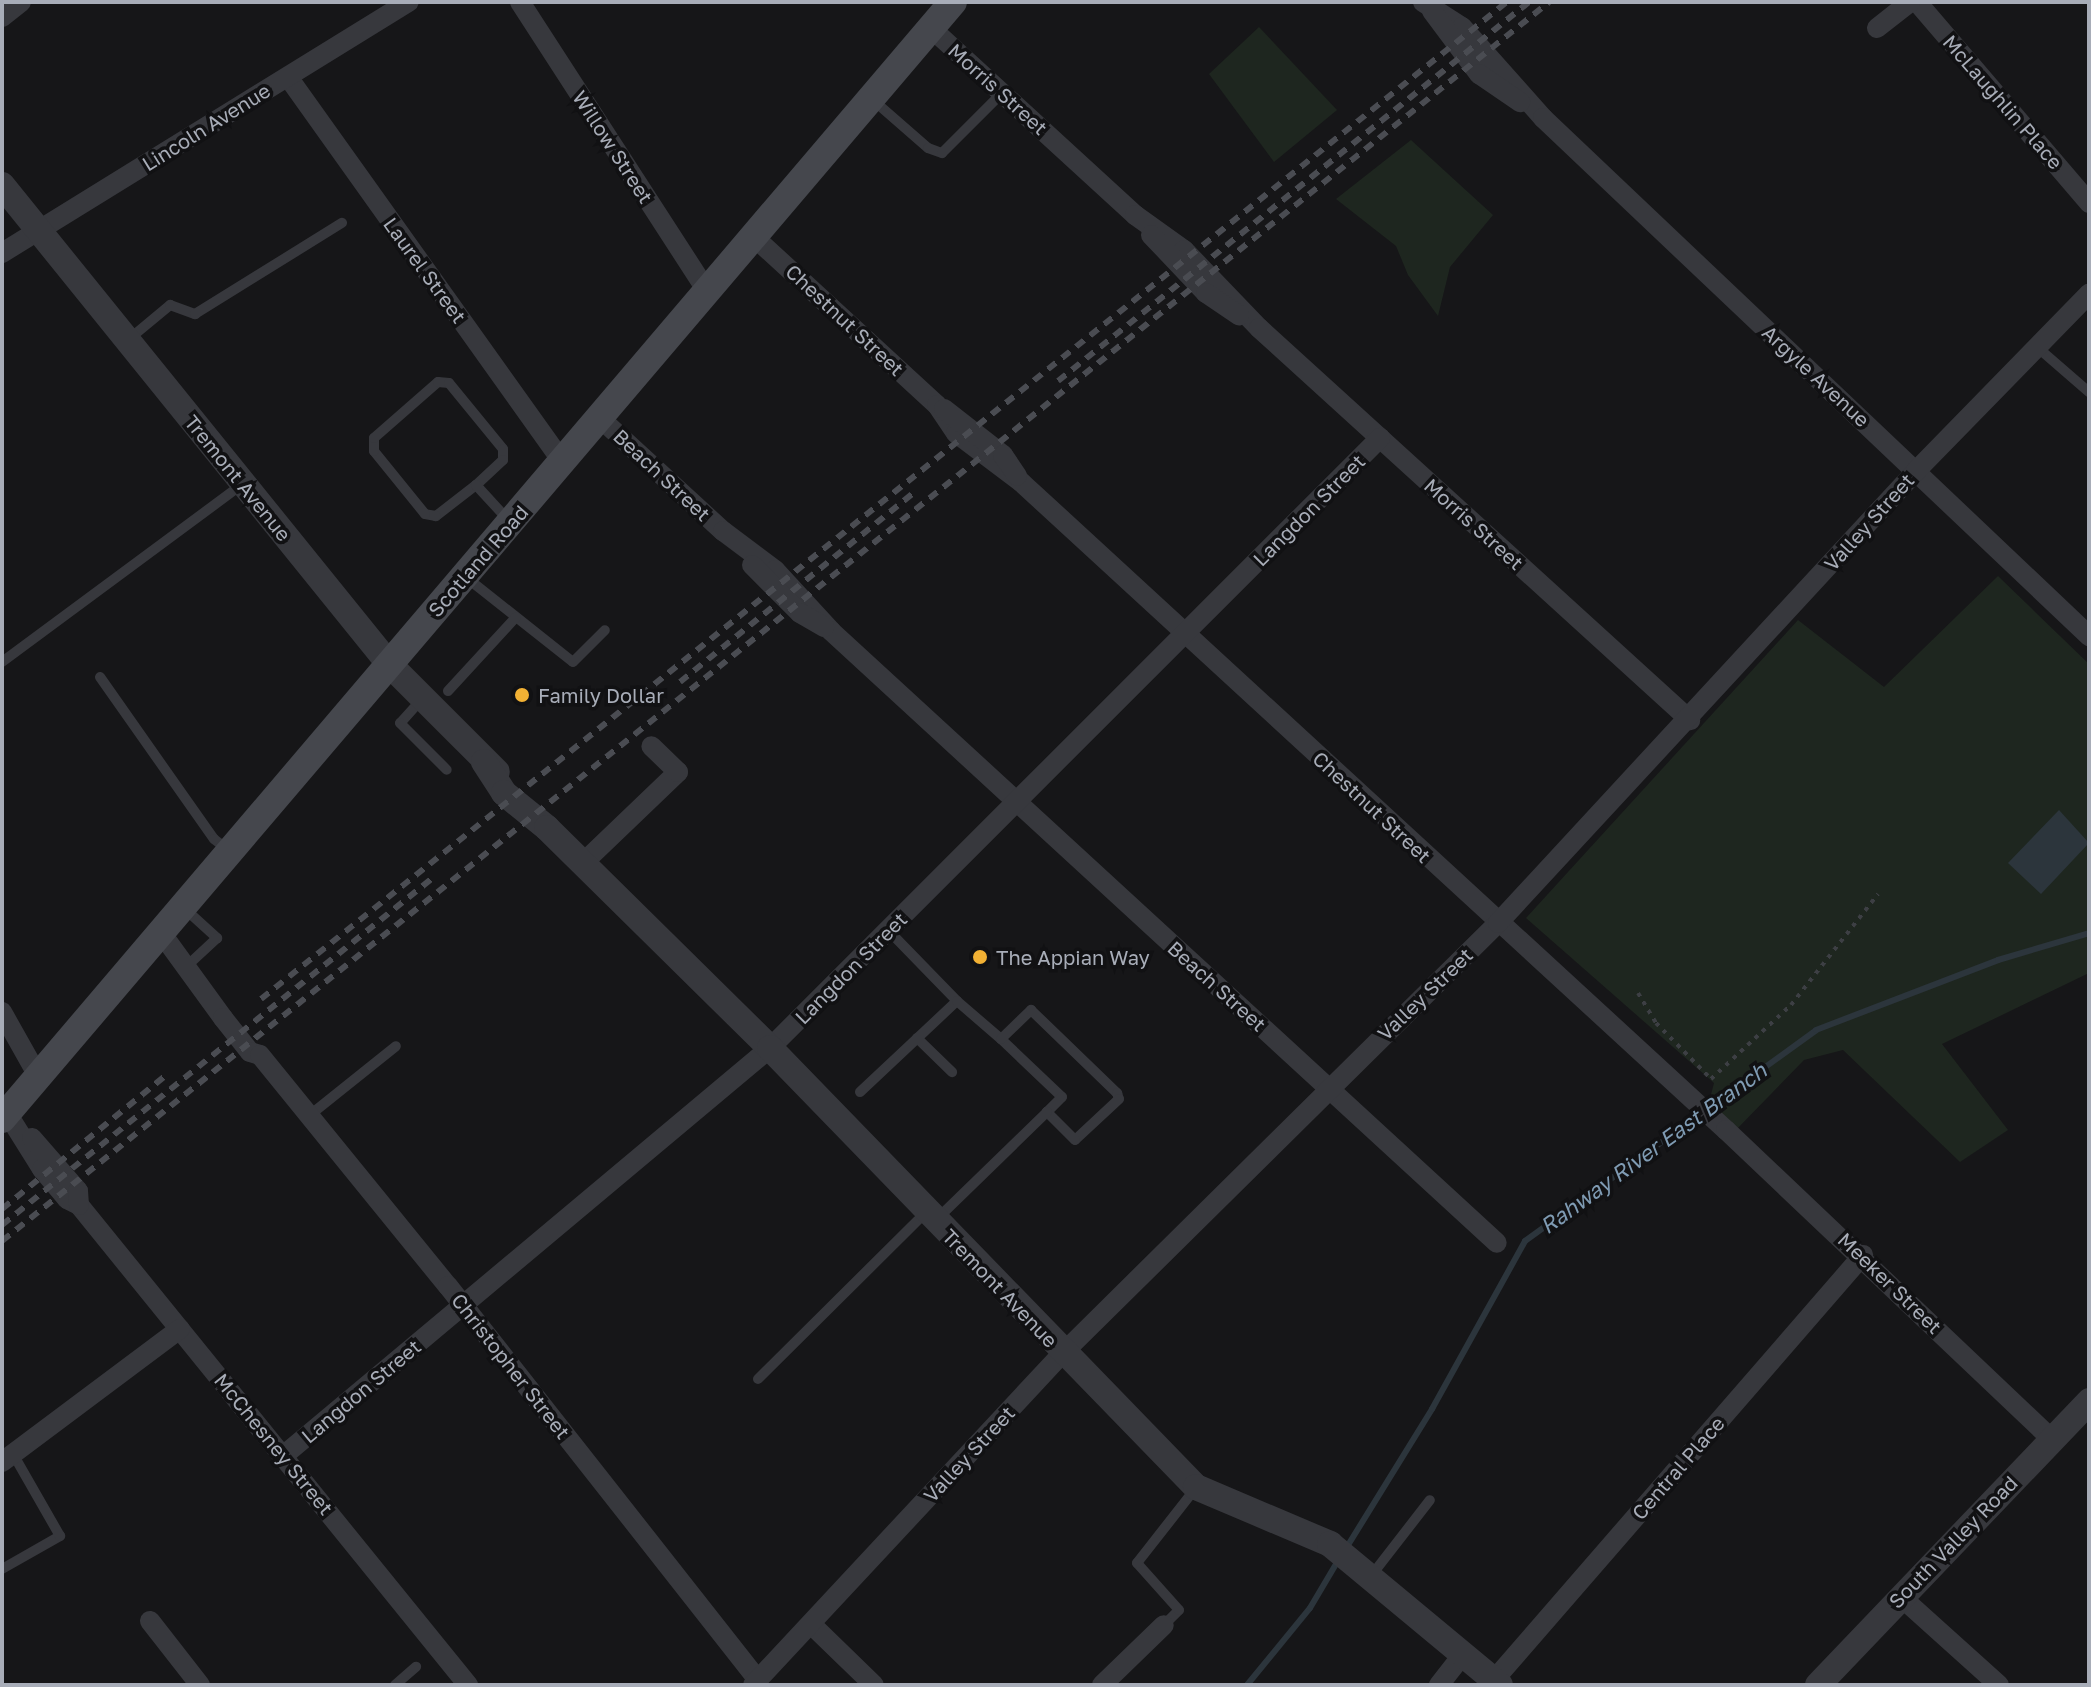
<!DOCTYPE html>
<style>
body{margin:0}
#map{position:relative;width:2091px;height:1687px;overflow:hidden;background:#161618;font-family:"Golos Text",sans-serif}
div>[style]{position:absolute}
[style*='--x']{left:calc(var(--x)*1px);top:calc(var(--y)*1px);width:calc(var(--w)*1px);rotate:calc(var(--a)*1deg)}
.green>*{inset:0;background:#1e261f}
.water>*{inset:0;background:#2c353c}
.stream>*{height:6px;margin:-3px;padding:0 3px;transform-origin:3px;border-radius:3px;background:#2c353c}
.path>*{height:4px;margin-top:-2px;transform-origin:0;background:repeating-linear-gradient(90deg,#3d3f44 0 4px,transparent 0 10px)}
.service>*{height:10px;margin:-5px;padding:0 5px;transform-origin:5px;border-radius:5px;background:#37383d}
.minor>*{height:20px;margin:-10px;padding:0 10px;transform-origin:10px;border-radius:10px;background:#37383d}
.tertiary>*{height:26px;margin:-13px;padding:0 13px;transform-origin:13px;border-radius:13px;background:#37383d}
.secondary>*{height:28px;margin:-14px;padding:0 14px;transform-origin:14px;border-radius:14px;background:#45474d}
.rail>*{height:6px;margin-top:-3px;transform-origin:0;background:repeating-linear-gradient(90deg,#4a4c52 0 10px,transparent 0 18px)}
.dots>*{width:22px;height:22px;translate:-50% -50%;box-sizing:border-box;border:4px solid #111113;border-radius:50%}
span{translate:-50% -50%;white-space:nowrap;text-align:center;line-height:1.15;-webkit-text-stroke:7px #111113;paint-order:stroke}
.street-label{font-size:20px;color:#a8adb8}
.poi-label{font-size:20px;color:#a8adb8}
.left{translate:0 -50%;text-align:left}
.water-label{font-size:22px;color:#7f9bb3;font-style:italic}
.frame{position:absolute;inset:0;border:4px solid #a8adb8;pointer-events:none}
</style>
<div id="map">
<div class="green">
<i style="clip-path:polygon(1259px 27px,1337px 110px,1274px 162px,1209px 74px)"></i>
<i style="clip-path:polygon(1411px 140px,1493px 215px,1450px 267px,1438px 316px,1408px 275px,1396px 246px,1336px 199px)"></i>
<i style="clip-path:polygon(1998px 576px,2089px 664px,2089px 973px,1942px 1044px,2008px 1130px,1960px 1162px,1843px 1050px,1804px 1060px,1736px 1130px,1709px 1102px,1714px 1083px,1526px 918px,1798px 620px,1884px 687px)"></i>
</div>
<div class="water">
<i style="clip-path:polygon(2059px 810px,2089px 843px,2041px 894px,2008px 863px)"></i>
</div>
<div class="stream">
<i style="--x:1345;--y:1550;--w:166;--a:-58.3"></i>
<i style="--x:1432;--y:1409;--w:192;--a:-61"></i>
<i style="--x:1525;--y:1241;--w:359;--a:-35.9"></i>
<i style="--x:1816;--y:1030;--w:195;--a:-21"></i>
<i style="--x:1998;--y:960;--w:95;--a:-16.5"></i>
<i style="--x:1247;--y:1685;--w:99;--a:-50.7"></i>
<i style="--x:1310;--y:1608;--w:57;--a:-59.4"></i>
</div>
<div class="path">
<i style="--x:1638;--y:993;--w:35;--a:59"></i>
<i style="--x:1656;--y:1023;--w:78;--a:45.5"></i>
<i style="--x:1711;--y:1079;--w:109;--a:-42.8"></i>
<i style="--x:1791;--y:1005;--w:141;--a:-51.9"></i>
</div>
<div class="service">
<i style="--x:873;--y:100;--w:73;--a:41.1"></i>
<i style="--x:928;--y:148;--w:15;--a:20"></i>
<i style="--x:942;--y:153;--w:85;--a:-45"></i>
<i style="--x:128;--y:340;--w:55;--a:-39.8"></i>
<i style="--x:170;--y:305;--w:27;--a:20"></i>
<i style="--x:195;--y:314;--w:173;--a:-31.8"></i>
<i style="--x:2037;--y:347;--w:69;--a:40.9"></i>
<i style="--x:476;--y:485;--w:51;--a:142.2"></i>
<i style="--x:436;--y:516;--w:11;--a:-170"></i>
<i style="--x:425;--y:514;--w:81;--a:-129"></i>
<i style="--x:374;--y:451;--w:13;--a:-90"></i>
<i style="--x:374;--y:438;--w:85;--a:-41.2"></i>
<i style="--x:438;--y:382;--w:11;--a:5"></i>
<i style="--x:449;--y:383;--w:85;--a:50.7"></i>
<i style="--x:503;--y:449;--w:11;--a:90"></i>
<i style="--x:503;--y:460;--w:37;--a:137"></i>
<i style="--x:476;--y:485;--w:50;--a:47.4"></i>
<i style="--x:467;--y:578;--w:135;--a:38.4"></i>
<i style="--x:573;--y:662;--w:45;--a:-45"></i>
<i style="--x:2;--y:662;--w:297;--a:-36.5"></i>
<i style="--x:100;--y:677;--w:198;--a:54.9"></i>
<i style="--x:214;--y:839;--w:16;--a:38"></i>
<i style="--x:448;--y:691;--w:100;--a:-47.4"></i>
<i style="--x:421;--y:700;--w:31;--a:132"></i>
<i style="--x:400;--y:723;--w:66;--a:45"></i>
<i style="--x:184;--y:908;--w:45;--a:42.3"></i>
<i style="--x:217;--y:938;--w:41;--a:137"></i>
<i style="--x:888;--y:930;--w:99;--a:45.8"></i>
<i style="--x:917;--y:1038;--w:49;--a:44.2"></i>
<i style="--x:1001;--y:1039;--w:84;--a:43.6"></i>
<i style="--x:1062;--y:1097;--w:21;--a:135"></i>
<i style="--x:860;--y:1092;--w:133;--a:-43.2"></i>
<i style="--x:957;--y:1001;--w:58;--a:40.8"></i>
<i style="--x:1001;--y:1039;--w:42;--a:-44"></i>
<i style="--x:1031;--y:1010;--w:120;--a:44"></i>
<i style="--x:1117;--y:1093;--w:6;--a:72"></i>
<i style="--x:1119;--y:1099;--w:60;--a:137"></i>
<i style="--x:1075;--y:1140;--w:40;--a:-135"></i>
<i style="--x:1047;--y:1112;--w:153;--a:135.8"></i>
<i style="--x:310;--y:1115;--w:110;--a:-38.7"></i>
<i style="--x:758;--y:1379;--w:238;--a:-44.8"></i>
<i style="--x:2;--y:1569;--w:67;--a:-29.6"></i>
<i style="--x:60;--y:1536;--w:95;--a:-119.8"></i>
<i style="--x:1371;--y:1576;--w:96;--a:-52.2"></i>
<i style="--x:1164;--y:1625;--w:21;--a:-45"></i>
<i style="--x:1179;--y:1610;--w:63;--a:-131.8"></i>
<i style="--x:1137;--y:1563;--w:94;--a:-51.9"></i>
<i style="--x:395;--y:1685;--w:28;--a:-41"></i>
</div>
<div class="minor">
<i style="--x:520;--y:2;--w:344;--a:57.1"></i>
<i style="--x:1423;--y:2;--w:46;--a:32.7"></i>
<i style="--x:1462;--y:27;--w:122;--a:48.3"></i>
<i style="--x:1543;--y:118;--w:753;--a:43.49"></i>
<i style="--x:1917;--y:2;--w:265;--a:49.4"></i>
<i style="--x:1432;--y:11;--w:79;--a:53.3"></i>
<i style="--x:1479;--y:74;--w:50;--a:34.3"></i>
<i style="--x:2;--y:17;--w:24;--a:-38"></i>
<i style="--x:931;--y:28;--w:277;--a:42.5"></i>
<i style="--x:1135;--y:215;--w:60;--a:35.5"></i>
<i style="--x:1184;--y:250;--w:108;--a:46.1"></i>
<i style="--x:1259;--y:328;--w:583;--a:42.29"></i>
<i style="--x:1877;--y:28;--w:42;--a:-38.2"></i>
<i style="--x:288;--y:77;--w:473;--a:54.5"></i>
<i style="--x:1151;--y:235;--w:80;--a:46.5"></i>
<i style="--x:1206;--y:293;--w:40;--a:34"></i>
<i style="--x:753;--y:236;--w:250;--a:42.6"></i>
<i style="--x:937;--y:405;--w:34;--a:56"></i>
<i style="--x:956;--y:433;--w:81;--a:37"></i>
<i style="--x:1021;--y:482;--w:958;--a:42.59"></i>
<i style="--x:1726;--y:1130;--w:449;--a:43.5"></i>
<i style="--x:2;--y:253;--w:478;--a:-31.7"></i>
<i style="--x:944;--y:409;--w:75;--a:37.9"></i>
<i style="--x:1003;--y:455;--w:25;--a:56"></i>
<i style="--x:601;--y:419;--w:166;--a:42.6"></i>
<i style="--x:723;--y:531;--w:65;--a:36.9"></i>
<i style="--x:775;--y:570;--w:83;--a:47.4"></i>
<i style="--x:831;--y:631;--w:904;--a:42.58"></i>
<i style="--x:752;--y:565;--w:68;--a:45"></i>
<i style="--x:800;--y:613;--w:28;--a:30"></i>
<i style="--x:582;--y:864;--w:133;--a:-43.8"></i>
<i style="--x:678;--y:772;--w:37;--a:-136"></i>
<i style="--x:162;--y:934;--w:104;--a:54"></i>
<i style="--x:223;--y:1018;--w:43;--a:51.5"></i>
<i style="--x:250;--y:1052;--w:10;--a:17"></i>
<i style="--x:260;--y:1055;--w:298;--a:50.9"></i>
<i style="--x:448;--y:1286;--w:501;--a:51.8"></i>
<i style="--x:2;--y:1012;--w:73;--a:60.6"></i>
<i style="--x:7;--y:1113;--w:66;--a:58"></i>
<i style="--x:42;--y:1169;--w:39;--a:50"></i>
<i style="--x:67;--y:1199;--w:13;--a:27"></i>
<i style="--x:79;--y:1205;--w:618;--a:50.98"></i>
<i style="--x:32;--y:1138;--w:70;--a:49"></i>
<i style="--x:78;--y:1191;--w:14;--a:86"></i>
<i style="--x:283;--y:1456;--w:635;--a:-39.96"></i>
<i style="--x:770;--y:1048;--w:863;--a:-45"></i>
<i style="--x:2;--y:1462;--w:222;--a:-36.8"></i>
<i style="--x:1900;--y:1596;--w:133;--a:42"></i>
<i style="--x:150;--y:1621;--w:81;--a:52"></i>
<i style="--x:812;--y:1625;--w:86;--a:44.1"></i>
<i style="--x:1494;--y:1680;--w:563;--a:-49.03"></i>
<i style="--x:753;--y:1685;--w:454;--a:-47"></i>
<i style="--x:1063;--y:1353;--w:612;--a:-44.67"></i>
<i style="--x:1498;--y:923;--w:616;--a:-47.24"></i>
<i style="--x:1916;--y:471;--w:248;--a:-45.7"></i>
<i style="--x:1102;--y:1685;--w:86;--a:-44.1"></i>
<i style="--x:1439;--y:1685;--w:39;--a:-52"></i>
</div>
<div class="tertiary">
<i style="--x:2;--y:185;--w:617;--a:51.05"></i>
<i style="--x:390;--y:665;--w:151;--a:45"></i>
<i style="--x:484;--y:762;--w:37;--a:57"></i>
<i style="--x:504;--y:793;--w:55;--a:39.1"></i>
<i style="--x:547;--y:828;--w:313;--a:44.6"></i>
<i style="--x:770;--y:1048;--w:612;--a:45.86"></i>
<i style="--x:1196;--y:1487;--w:146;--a:23"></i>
<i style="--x:1330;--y:1544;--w:221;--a:39.7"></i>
<i style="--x:1818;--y:1685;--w:393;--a:-46.3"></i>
</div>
<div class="secondary">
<i style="--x:2;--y:1119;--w:1467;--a:-49.59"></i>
</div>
<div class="rail">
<i style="--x:1058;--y:381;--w:605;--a:-38.82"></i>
<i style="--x:680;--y:682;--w:304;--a:-39"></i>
<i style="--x:261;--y:999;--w:1596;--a:-38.67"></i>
<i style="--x:2;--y:1209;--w:209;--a:-39.2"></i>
<i style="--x:2;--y:1225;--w:556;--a:-38.87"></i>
<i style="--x:2;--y:1241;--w:1982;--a:-38.69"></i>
</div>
<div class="dots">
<i style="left:522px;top:695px;background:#f2b134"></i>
<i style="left:980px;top:957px;background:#f2b134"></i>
</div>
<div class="street-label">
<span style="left:998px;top:89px;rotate:42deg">Morris Street</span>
<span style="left:2003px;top:102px;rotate:49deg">McLaughlin Place</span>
<span style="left:206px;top:127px;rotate:-32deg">Lincoln Avenue</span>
<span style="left:613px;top:147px;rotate:57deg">Willow Street</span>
<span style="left:425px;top:270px;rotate:54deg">Laurel Street</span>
<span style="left:845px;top:320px;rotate:43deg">Chestnut Street</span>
<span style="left:1816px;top:376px;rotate:43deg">Argyle Avenue</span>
<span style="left:662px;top:475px;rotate:43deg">Beach Street</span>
<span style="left:238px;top:478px;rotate:51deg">Tremont Avenue</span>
<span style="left:1309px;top:510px;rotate:-45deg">Langdon Street</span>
<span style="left:1869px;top:522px;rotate:-48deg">Valley Street</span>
<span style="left:1474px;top:524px;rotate:42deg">Morris Street</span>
<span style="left:478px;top:561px;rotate:-49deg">Scotland Road</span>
<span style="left:1372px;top:807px;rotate:43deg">Chestnut Street</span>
<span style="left:851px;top:968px;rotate:-45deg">Langdon Street</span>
<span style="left:1217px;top:986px;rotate:42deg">Beach Street</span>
<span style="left:1425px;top:994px;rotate:-44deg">Valley Street</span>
<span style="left:1890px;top:1283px;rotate:44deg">Meeker Street</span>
<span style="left:1000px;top:1288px;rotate:46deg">Tremont Avenue</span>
<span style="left:511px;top:1366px;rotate:52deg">Christopher Street</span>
<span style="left:361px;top:1391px;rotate:-40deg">Langdon Street</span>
<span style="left:274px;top:1444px;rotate:51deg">McChesney Street</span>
<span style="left:969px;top:1454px;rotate:-47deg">Valley Street</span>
<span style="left:1678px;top:1468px;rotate:-49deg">Central Place</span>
<span style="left:1953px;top:1542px;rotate:-46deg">South Valley Road</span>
</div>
<div class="poi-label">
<span class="left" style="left:538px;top:695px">Family Dollar</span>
<span class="left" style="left:996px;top:957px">The Appian Way</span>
</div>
<div class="water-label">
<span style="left:1653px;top:1148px;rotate:-36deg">Rahway River East Branch</span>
</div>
<div class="frame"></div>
</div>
